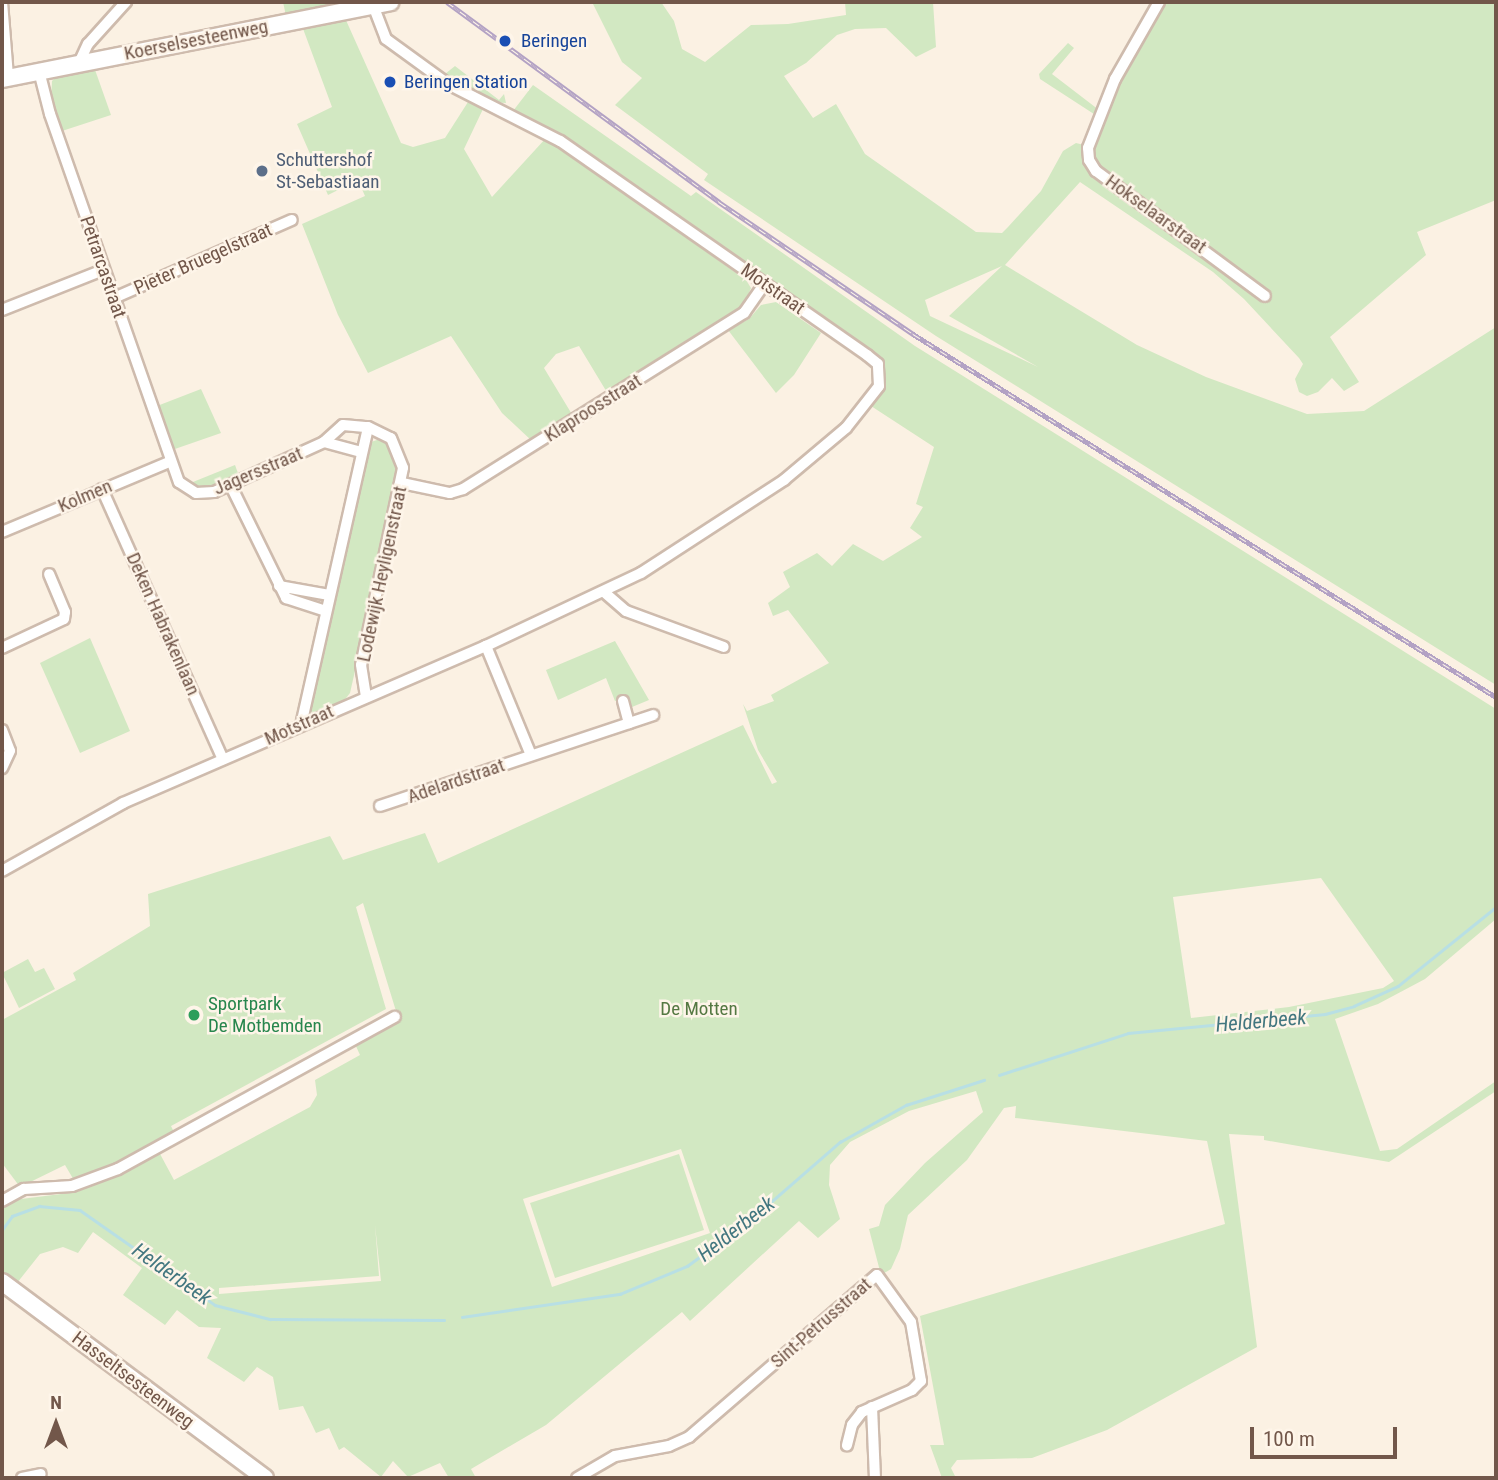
<!DOCTYPE html>
<style>
body{margin:0}
#map{position:relative;width:1498px;height:1480px;overflow:hidden;background:#fbf1e3;font-family:"Roboto Condensed",sans-serif}
div>[style]{position:absolute}
[style*='--x']{left:calc(var(--x)*1px);top:calc(var(--y)*1px);width:calc(var(--w)*1px);rotate:calc(var(--a)*1deg)}
.green>*{inset:0;background:#d2e8c2}
.stream>*{height:2.5px;margin:-1.25px;padding:0 1.25px;transform-origin:1.25px;border-radius:1.25px;background:#b8dfe4}
.roads{filter:drop-shadow(2px 0 #cebbad) drop-shadow(-2px 0 #cebbad) drop-shadow(0 2px #cebbad) drop-shadow(0 -2px #cebbad)}
.street>*{height:10px;margin:-5px;padding:0 5px;transform-origin:5px;border-radius:5px;background:#fff}
.secondary>*{height:16px;margin:-8px;padding:0 8px;transform-origin:8px;border-radius:8px;background:#fff}
.rail>*{height:5px;margin-top:-2.5px;transform-origin:0;background:repeating-linear-gradient(90deg,#fef5e9 0 8px,#b3a2c4 0 16px);box-sizing:border-box;border-block:2px solid #b3a2c4}
.dots>*{width:19px;height:19px;translate:-50% -50%;box-sizing:border-box;border:4px solid #fef5e9;border-radius:50%}
span{translate:-50% -50%;white-space:nowrap;text-align:center;line-height:1.15;-webkit-text-stroke:5px #fef5e9;paint-order:stroke}
.street-label{font-size:19px;color:#72574a}
.transit-label{font-size:19px;color:#164399}
.left{translate:0 -50%;text-align:left}
.service-label{font-size:19px;color:#4e5e75}
.leisure-label{font-size:19px;color:#27864d}
.park-label{font-size:19px;color:#547842}
.water-label{font-size:21px;color:#42767f;font-style:italic}
.frame{position:absolute;inset:0;border:4px solid #72574a;pointer-events:none}
.north{position:absolute;left:21px;top:1389px;width:70px;height:70px;-webkit-text-stroke:5px #fef5e9;paint-order:stroke;rotate:0deg;font-size:19px;font-weight:700;line-height:28px;text-align:center;color:#72574a}
.north::after{content:'';display:block;margin:auto;width:24px;height:32px;background:#72574a;clip-path:polygon(50% 0,100% 100%,50% 72%,0 100%)}
.scale{position:absolute;left:1250px;top:1427px;width:147px;height:32px;box-sizing:border-box;border:4px solid #72574a;border-top:0;padding-left:9px;font-size:21px;line-height:24px;white-space:nowrap;color:#72574a;-webkit-text-stroke:5px #fef5e9;paint-order:stroke}
</style>
<div id="map">
<div class="green">
<i style="clip-path:polygon(283px 2px,348px 2px,348px 4px,286px 16px)"></i>
<i style="clip-path:polygon(evenodd,592px 2px,661px 2px,674px 21px,682px 49px,705px 62px,751px 25px,788px 24px,846px 15px,845px 2px,933px 2px,936px 47px,916px 57px,886px 28px,855px 29px,837px 35px,806px 63px,784px 76px,813px 118px,836px 104px,865px 154px,976px 232px,1002px 233px,1008px 227px,1041px 191px,1063px 151px,1076px 143px,1084px 145px,1084px 162px,1094px 175px,1225px 260px,1099px 168px,1093px 159px,1092px 148px,1120px 79px,1163px 2px,1496px 2px,1496px 200px,1417px 232px,1426px 255px,1330px 337px,1359px 382px,1344px 391px,1332px 378px,1318px 392px,1307px 396px,1299px 392px,1295px 379px,1303px 364px,1299px 358px,1244px 299px,1213px 272px,1080px 182px,1005px 265px,1137px 345px,1206px 377px,1307px 414px,1364px 411px,1496px 327px,1496px 685px,936px 336px,704px 180px,708px 174px,615px 105px,642px 78px,622px 62px,592px 2px,1002px 266px,949px 316px,1038px 367px,930px 316px,925px 300px,1002px 266px)"></i>
<i style="clip-path:polygon(345px 18px,401px 143px,413px 147px,445px 138px,468px 102px,483px 109px,464px 149px,492px 197px,546px 138px,746px 280px,751px 288px,744px 305px,608px 394px,579px 346px,556px 354px,544px 368px,573px 416px,532px 441px,502px 413px,451px 336px,368px 373px,338px 315px,302px 224px,365px 196px,358px 180px,328px 195px,297px 124px,332px 107px,302px 26px)"></i>
<i style="clip-path:polygon(1068px 43px,1074px 48px,1052px 74px,1099px 110px,1097px 116px,1040px 79px,1039px 74px)"></i>
<i style="clip-path:polygon(455px 66px,499px 100px,504px 94px,506px 103px,492px 102px,445px 74px)"></i>
<i style="clip-path:polygon(94px 67px,111px 115px,62px 131px,51px 101px,52px 81px,58px 75px)"></i>
<i style="clip-path:polygon(evenodd,533px 85px,691px 196px,696px 192px,915px 346px,1496px 709px,1496px 919px,1425px 979px,1378px 1004px,1335px 1019px,1380px 1151px,1397px 1149px,1496px 1081px,1496px 1091px,1389px 1162px,1264px 1140px,1264px 1136px,1229px 1134px,1257px 1347px,1107px 1430px,1032px 1458px,957px 1460px,951px 1468px,956px 1478px,942px 1478px,930px 1445px,944px 1445px,920px 1316px,1225px 1224px,1207px 1141px,1015px 1118px,1016px 1106px,1004px 1108px,967px 1160px,908px 1215px,900px 1249px,891px 1269px,881px 1275px,869px 1229px,879px 1226px,885px 1205px,925px 1163px,983px 1112px,976px 1091px,909px 1111px,850px 1142px,830px 1165px,829px 1185px,840px 1219px,818px 1238px,799px 1221px,690px 1321px,682px 1312px,546px 1425px,471px 1469px,476px 1478px,449px 1478px,440px 1463px,408px 1477px,393px 1461px,381px 1477px,344px 1447px,339px 1450px,329px 1428px,316px 1433px,303px 1406px,279px 1410px,273px 1377px,257px 1367px,244px 1382px,207px 1358px,221px 1328px,199px 1327px,177px 1310px,165px 1325px,123px 1295px,142px 1268px,93px 1232px,78px 1253px,63px 1247px,40px 1254px,17px 1283px,2px 1272px,2px 1209px,13px 1200px,77px 1192px,159px 1152px,174px 1180px,310px 1107px,317px 1095px,315px 1080px,360px 1055px,355px 1044px,399px 1021px,363px 903px,356px 907px,386px 1009px,171px 1126px,175px 1134px,115px 1165px,75px 1182px,65px 1165px,20px 1187px,2px 1163px,2px 1020px,76px 980px,73px 973px,150px 926px,148px 894px,330px 836px,343px 860px,425px 833px,438px 863px,743px 725px,772px 784px,777px 782px,758px 750px,743px 704px,747px 711px,774px 701px,771px 695px,829px 663px,788px 610px,773px 616px,768px 603px,790px 587px,783px 572px,817px 553px,832px 566px,853px 544px,883px 561px,922px 537px,910px 528px,923px 507px,916px 504px,934px 447px,871px 406px,884px 388px,885px 366px,879px 356px,570px 142px,513px 111px,533px 85px,1321px 878px,1394px 981px,1383px 988px,1289px 1007px,1191px 1018px,1173px 897px,1321px 878px,533px 85px,681px 1149px,710px 1233px,552px 1287px,523px 1199px,681px 1149px,533px 85px,375px 1225px,381px 1281px,219px 1294px,219px 1288px,379px 1276px,375px 1225px)"></i>
<i style="clip-path:polygon(776px 302px,821px 333px,794px 375px,776px 393px,728px 330px,749px 319px,761px 305px)"></i>
<i style="clip-path:polygon(201px 389px,221px 433px,172px 450px,157px 406px)"></i>
<i style="clip-path:polygon(383px 438px,400px 472px,350px 693px,343px 702px,312px 713px,308px 708px,368px 443px)"></i>
<i style="clip-path:polygon(235px 465px,239px 476px,210px 488px,188px 484px)"></i>
<i style="clip-path:polygon(90px 638px,130px 731px,80px 753px,40px 663px)"></i>
<i style="clip-path:polygon(615px 641px,649px 700px,632px 707px,629px 697px,615px 701px,606px 678px,558px 700px,546px 670px)"></i>
<i style="clip-path:polygon(28px 959px,35px 972px,44px 968px,55px 989px,19px 1008px,2px 973px)"></i>
<i style="clip-path:polygon(679px 1154px,704px 1230px,555px 1278px,530px 1203px)"></i>
</div>
<div class="stream">
<i style="--x:999;--y:1075;--w:136;--a:-18"></i>
<i style="--x:1128;--y:1033;--w:198;--a:-5.5"></i>
<i style="--x:1325;--y:1014;--w:30;--a:-15"></i>
<i style="--x:1354;--y:1006;--w:48;--a:-24.4"></i>
<i style="--x:1398;--y:986;--w:126;--a:-38.9"></i>
<i style="--x:2;--y:1230;--w:17;--a:-54"></i>
<i style="--x:12;--y:1216;--w:29;--a:-20"></i>
<i style="--x:39;--y:1206;--w:41;--a:5.6"></i>
<i style="--x:80;--y:1210;--w:165;--a:35.1"></i>
<i style="--x:215;--y:1305;--w:57;--a:14.3"></i>
<i style="--x:270;--y:1319;--w:174;--a:0.3"></i>
<i style="--x:462;--y:1317;--w:160;--a:-8.3"></i>
<i style="--x:620;--y:1294;--w:73;--a:-22.7"></i>
<i style="--x:687;--y:1266;--w:77;--a:-36"></i>
<i style="--x:749;--y:1221;--w:121;--a:-41"></i>
<i style="--x:840;--y:1142;--w:76;--a:-29.3"></i>
<i style="--x:906;--y:1105;--w:82;--a:-17.8"></i>
</div>
<div class="roads">
<div class="street">
<i style="--x:2;--y:2;--w:75;--a:85.4"></i>
<i style="--x:1159;--y:2;--w:89;--a:119.7"></i>
<i style="--x:1115;--y:79;--w:74;--a:111.4"></i>
<i style="--x:1088;--y:148;--w:12;--a:85"></i>
<i style="--x:1089;--y:160;--w:13;--a:58"></i>
<i style="--x:1096;--y:171;--w:210;--a:36.5"></i>
<i style="--x:79;--y:63;--w:21;--a:-65"></i>
<i style="--x:88;--y:44;--w:57;--a:-47.9"></i>
<i style="--x:39;--y:71;--w:44;--a:75.7"></i>
<i style="--x:50;--y:114;--w:390;--a:70.7"></i>
<i style="--x:179;--y:482;--w:20;--a:33"></i>
<i style="--x:196;--y:493;--w:18;--a:-3"></i>
<i style="--x:214;--y:492;--w:121;--a:-24.4"></i>
<i style="--x:324;--y:442;--w:38;--a:15"></i>
<i style="--x:114;--y:298;--w:194;--a:-23.7"></i>
<i style="--x:2;--y:310;--w:109;--a:-21.6"></i>
<i style="--x:324;--y:442;--w:25;--a:-42"></i>
<i style="--x:343;--y:425;--w:25;--a:5"></i>
<i style="--x:368;--y:427;--w:25;--a:26"></i>
<i style="--x:391;--y:438;--w:32;--a:68"></i>
<i style="--x:403;--y:468;--w:201;--a:102"></i>
<i style="--x:361;--y:665;--w:30;--a:81"></i>
<i style="--x:402;--y:483;--w:49;--a:11.8"></i>
<i style="--x:450;--y:493;--w:14;--a:-17"></i>
<i style="--x:463;--y:489;--w:332;--a:-32.1"></i>
<i style="--x:744;--y:313;--w:37;--a:-55"></i>
<i style="--x:231;--y:486;--w:125;--a:63.8"></i>
<i style="--x:286;--y:598;--w:42;--a:18"></i>
<i style="--x:102;--y:489;--w:296;--a:65.9"></i>
<i style="--x:2;--y:532;--w:181;--a:-22.7"></i>
<i style="--x:279;--y:586;--w:51;--a:10.2"></i>
<i style="--x:604;--y:592;--w:29;--a:41"></i>
<i style="--x:626;--y:611;--w:104;--a:20.2"></i>
<i style="--x:486;--y:646;--w:118;--a:67.6"></i>
<i style="--x:2;--y:648;--w:68;--a:-25.1"></i>
<i style="--x:64;--y:619;--w:7;--a:-82"></i>
<i style="--x:65;--y:612;--w:41;--a:-112.8"></i>
<i style="--x:623;--y:701;--w:23;--a:75"></i>
<i style="--x:301;--y:725;--w:305;--a:-77.3"></i>
<i style="--x:2;--y:730;--w:22;--a:69"></i>
<i style="--x:10;--y:751;--w:19;--a:115"></i>
<i style="--x:380;--y:806;--w:288;--a:-18.4"></i>
<i style="--x:2;--y:871;--w:139;--a:-29.3"></i>
<i style="--x:123;--y:803;--w:395;--a:-23.4"></i>
<i style="--x:486;--y:646;--w:171;--a:-25.2"></i>
<i style="--x:641;--y:573;--w:171;--a:-33"></i>
<i style="--x:784;--y:480;--w:81;--a:-40"></i>
<i style="--x:846;--y:428;--w:53;--a:-51.8"></i>
<i style="--x:879;--y:386;--w:22;--a:-93"></i>
<i style="--x:878;--y:364;--w:14;--a:-141"></i>
<i style="--x:867;--y:355;--w:374;--a:-145.1"></i>
<i style="--x:560;--y:141;--w:126;--a:-153"></i>
<i style="--x:448;--y:84;--w:77;--a:-144"></i>
<i style="--x:386;--y:39;--w:36;--a:-111"></i>
<i style="--x:2;--y:1201;--w:25;--a:-29"></i>
<i style="--x:24;--y:1189;--w:48;--a:-3.6"></i>
<i style="--x:72;--y:1186;--w:49;--a:-20.3"></i>
<i style="--x:118;--y:1169;--w:316;--a:-28.8"></i>
<i style="--x:872;--y:1407;--w:71;--a:87.6"></i>
<i style="--x:22;--y:1478;--w:19;--a:-12"></i>
<i style="--x:577;--y:1478;--w:44;--a:-30.1"></i>
<i style="--x:615;--y:1456;--w:55;--a:-10.5"></i>
<i style="--x:669;--y:1446;--w:22;--a:-24"></i>
<i style="--x:689;--y:1437;--w:248;--a:-40.8"></i>
<i style="--x:877;--y:1275;--w:58;--a:54.1"></i>
<i style="--x:911;--y:1322;--w:60;--a:80.4"></i>
<i style="--x:921;--y:1381;--w:13;--a:135"></i>
<i style="--x:912;--y:1390;--w:55;--a:156.3"></i>
<i style="--x:862;--y:1412;--w:16;--a:128"></i>
<i style="--x:852;--y:1425;--w:21;--a:104"></i>
</div>
<div class="secondary">
<i style="--x:2;--y:79;--w:396;--a:-11.2"></i>
<i style="--x:2;--y:1282;--w:328;--a:36.7"></i>
</div>
</div>
<div class="rail">
<i style="--x:447;--y:2;--w:338;--a:36.3"></i>
<i style="--x:719;--y:202;--w:235;--a:34.2"></i>
<i style="--x:913;--y:334;--w:687;--a:31.91"></i>
</div>
<div class="dots">
<i style="left:505px;top:41px;background:#1a4fb4"></i>
<i style="left:390px;top:82px;background:#1a4fb4"></i>
<i style="left:262px;top:171px;background:#5c6f8a"></i>
<i style="left:194px;top:1015px;background:#2e9e5b"></i>
</div>
<div class="street-label">
<span style="left:196px;top:40px;rotate:-11deg">Koerselsesteenweg</span>
<span style="left:1156px;top:214px;rotate:36deg">Hokselaarstraat</span>
<span style="left:203px;top:259px;rotate:-24deg">Pieter Bruegelstraat</span>
<span style="left:103px;top:267px;rotate:71deg">Petrarcastraat</span>
<span style="left:773px;top:289px;rotate:35deg">Motstraat</span>
<span style="left:593px;top:408px;rotate:-32deg">Klaproosstraat</span>
<span style="left:258px;top:471px;rotate:-23deg">Jagersstraat</span>
<span style="left:85px;top:496px;rotate:-23deg">Kolmen</span>
<span style="left:382px;top:574px;rotate:-78deg">Lodewijk Heyligenstraat</span>
<span style="left:163px;top:624px;rotate:66deg">Deken Habrakenlaan</span>
<span style="left:299px;top:725px;rotate:-24deg">Motstraat</span>
<span style="left:456px;top:781px;rotate:-19deg">Adelardstraat</span>
<span style="left:821px;top:1323px;rotate:-41deg">Sint-Petrusstraat</span>
<span style="left:133px;top:1380px;rotate:37deg">Hasseltsesteenweg</span>
</div>
<div class="transit-label">
<span class="left" style="left:521px;top:41px">Beringen</span>
<span class="left" style="left:404px;top:82px">Beringen Station</span>
</div>
<div class="service-label">
<span class="left" style="left:276px;top:171px">Schuttershof<br>St-Sebastiaan</span>
</div>
<div class="leisure-label">
<span class="left" style="left:208px;top:1015px">Sportpark<br>De Motbemden</span>
</div>
<div class="park-label">
<span style="left:699px;top:1009px">De Motten</span>
</div>
<div class="water-label">
<span style="left:1261px;top:1021px;rotate:-5deg">Helderbeek</span>
<span style="left:736px;top:1229px;rotate:-38deg">Helderbeek</span>
<span style="left:172px;top:1274px;rotate:35deg">Helderbeek</span>
</div>
<div class="frame"></div>
<div class="north">N</div>
<div class="scale">100 m</div>
</div>
